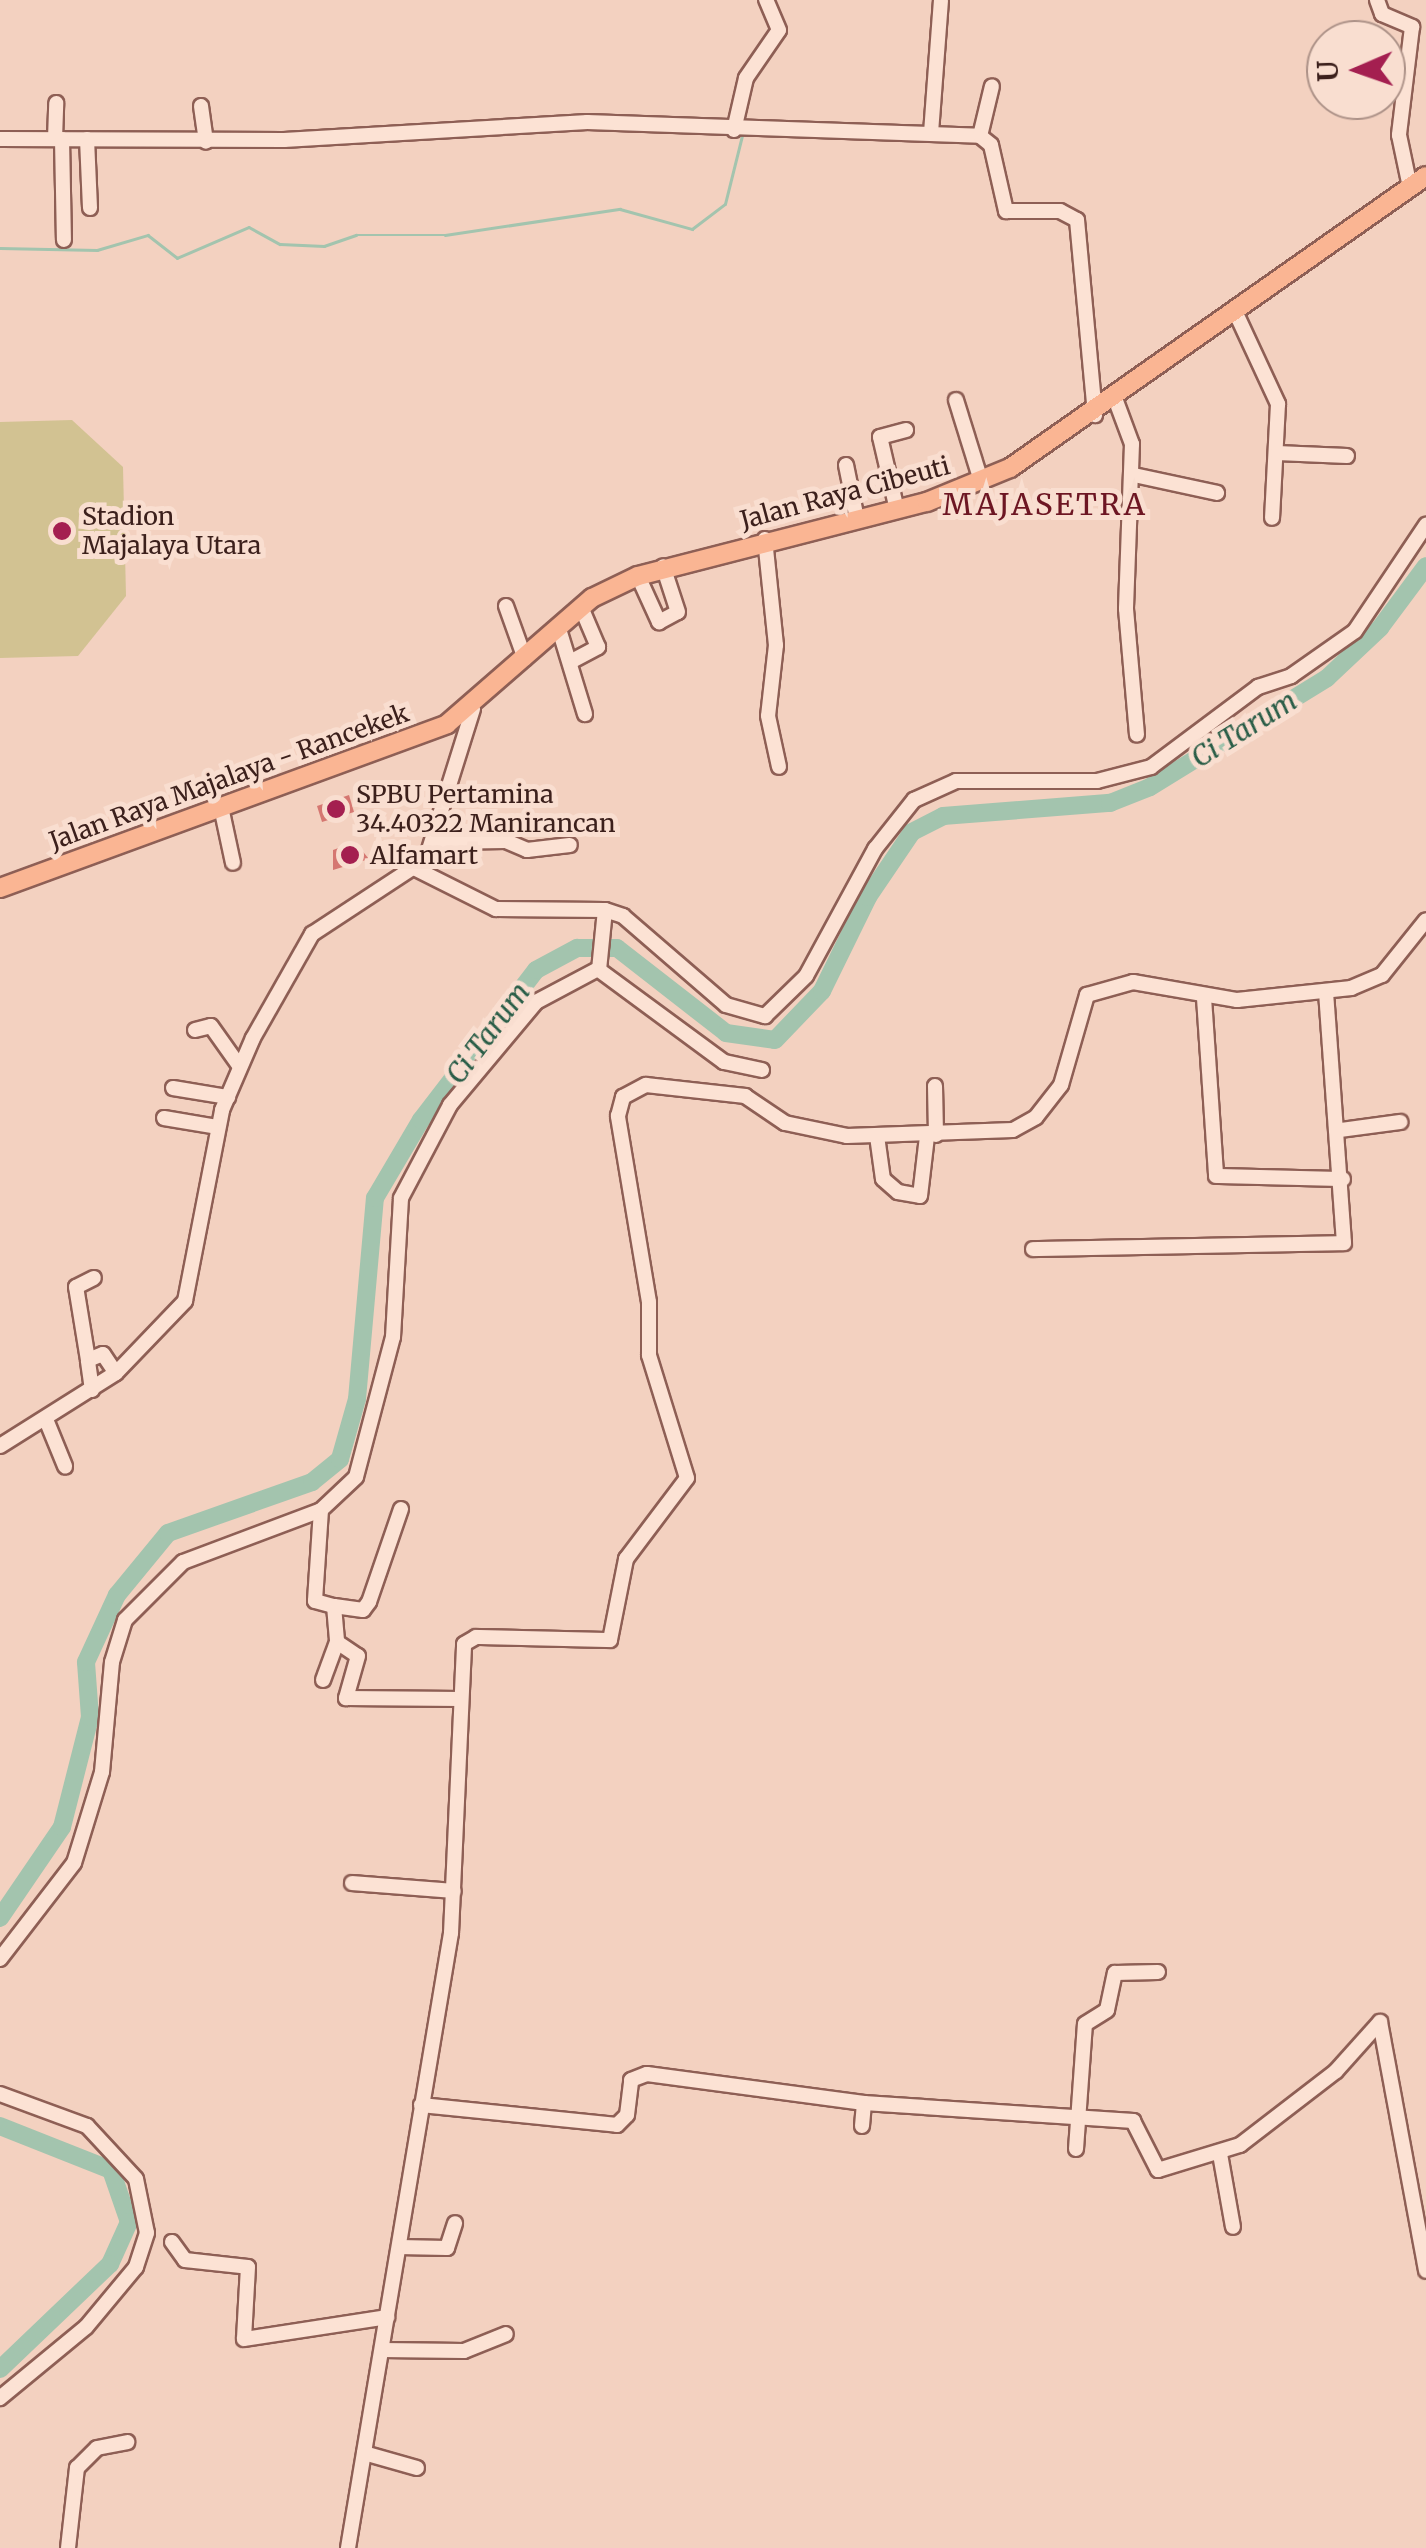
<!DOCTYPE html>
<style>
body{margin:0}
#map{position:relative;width:1426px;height:2548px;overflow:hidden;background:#f3d1c0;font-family:Merriweather,serif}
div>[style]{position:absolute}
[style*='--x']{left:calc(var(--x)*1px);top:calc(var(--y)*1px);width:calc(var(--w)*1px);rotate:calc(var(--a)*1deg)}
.green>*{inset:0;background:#d2c292}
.stream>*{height:2.5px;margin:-1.25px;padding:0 1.25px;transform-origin:1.25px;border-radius:1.25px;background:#a3c4ae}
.river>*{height:18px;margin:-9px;padding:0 9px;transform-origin:9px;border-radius:9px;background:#a3c4ae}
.building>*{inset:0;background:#d57771}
.roads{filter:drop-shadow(2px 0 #8e5f55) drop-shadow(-2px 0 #8e5f55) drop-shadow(0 2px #8e5f55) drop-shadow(0 -2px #8e5f55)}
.minor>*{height:14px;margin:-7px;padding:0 7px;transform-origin:7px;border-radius:7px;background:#fce2d4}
.major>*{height:18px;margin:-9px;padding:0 9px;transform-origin:9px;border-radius:9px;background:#fab593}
.dots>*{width:28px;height:28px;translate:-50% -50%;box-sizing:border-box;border:5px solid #f9ded0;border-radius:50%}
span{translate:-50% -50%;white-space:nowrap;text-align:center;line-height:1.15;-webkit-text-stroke:10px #f9ded0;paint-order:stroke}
.street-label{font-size:25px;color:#3c201c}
.poi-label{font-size:25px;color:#3c201c}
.left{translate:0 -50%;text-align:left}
.water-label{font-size:28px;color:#295d47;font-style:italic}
.quarter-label{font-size:30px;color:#6d1623;letter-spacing:2.5px}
.north{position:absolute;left:1306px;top:20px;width:100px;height:100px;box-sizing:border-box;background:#f9ded0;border:2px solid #ad9288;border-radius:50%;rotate:268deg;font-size:28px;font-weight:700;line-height:40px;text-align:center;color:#3c201c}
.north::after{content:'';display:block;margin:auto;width:35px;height:45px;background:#a41f50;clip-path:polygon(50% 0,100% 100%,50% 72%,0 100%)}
</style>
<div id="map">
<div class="green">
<i style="clip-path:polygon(72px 420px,123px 467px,126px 596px,78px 656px,0 658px,0 422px)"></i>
</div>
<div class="stream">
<i style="--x:774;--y:3;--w:17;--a:65"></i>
<i style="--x:0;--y:248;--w:97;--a:1.2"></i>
<i style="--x:97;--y:250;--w:53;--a:-16.4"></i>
<i style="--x:148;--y:235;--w:37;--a:38"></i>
<i style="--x:177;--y:258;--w:78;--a:-23.3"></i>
<i style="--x:249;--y:227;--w:35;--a:29"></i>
<i style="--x:280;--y:244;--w:44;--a:2.6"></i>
<i style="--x:324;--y:246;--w:34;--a:-19"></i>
<i style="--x:356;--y:235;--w:89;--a:0"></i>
<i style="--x:445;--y:235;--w:177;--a:-8.5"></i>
<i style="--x:620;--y:209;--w:75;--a:15.5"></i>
<i style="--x:692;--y:229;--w:41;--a:-37.1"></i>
<i style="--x:725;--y:204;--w:70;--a:-76"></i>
</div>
<div class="river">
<i style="--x:0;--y:1918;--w:110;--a:-55.7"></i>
<i style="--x:62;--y:1827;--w:114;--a:-75.7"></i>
<i style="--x:90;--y:1717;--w:55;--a:-94.2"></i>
<i style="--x:86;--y:1662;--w:74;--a:-65.2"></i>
<i style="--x:117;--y:1595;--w:80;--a:-50.6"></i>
<i style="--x:168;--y:1533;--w:153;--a:-19.5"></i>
<i style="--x:312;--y:1482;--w:36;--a:-39"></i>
<i style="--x:340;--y:1459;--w:62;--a:-74.2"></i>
<i style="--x:357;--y:1399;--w:202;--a:-84.9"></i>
<i style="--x:375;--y:1198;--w:91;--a:-59.5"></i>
<i style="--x:421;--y:1120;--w:189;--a:-52.5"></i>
<i style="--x:536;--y:970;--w:47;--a:-28.2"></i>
<i style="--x:577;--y:948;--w:40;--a:0"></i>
<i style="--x:617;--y:948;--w:138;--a:37.9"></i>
<i style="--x:726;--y:1033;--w:49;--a:8.1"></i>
<i style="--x:775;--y:1040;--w:68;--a:-46.2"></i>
<i style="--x:822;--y:991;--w:105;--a:-63.9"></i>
<i style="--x:868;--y:897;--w:78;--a:-55.9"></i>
<i style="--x:912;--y:832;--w:35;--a:-27"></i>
<i style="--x:943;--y:816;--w:168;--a:-4.5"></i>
<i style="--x:1110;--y:803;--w:43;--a:-21.8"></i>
<i style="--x:1150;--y:787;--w:208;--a:-31.6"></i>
<i style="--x:1327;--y:678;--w:73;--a:-43.3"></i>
<i style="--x:1380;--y:628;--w:77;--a:-53.4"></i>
<i style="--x:0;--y:2126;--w:119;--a:21.6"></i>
<i style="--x:111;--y:2170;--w:55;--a:70.9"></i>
<i style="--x:129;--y:2222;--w:46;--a:114.3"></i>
<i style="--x:110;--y:2264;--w:152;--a:136.3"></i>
</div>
<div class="building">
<i style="clip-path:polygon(349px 795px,354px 812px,322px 822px,317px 806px)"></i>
<i style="clip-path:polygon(355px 842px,369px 859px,333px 870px,333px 850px)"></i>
</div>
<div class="roads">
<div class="minor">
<i style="--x:1377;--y:0;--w:15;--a:70"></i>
<i style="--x:1382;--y:14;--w:33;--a:23"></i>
<i style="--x:1412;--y:27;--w:109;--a:96.9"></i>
<i style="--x:1399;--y:135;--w:53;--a:78.1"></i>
<i style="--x:201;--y:106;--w:36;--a:82"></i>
<i style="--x:734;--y:130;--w:53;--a:-77"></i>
<i style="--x:746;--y:78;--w:58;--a:-55.5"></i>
<i style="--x:779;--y:30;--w:33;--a:-113"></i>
<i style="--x:931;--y:133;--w:133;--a:-85.7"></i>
<i style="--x:980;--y:136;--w:51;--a:-76.5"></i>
<i style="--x:0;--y:139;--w:284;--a:0.2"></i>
<i style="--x:284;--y:140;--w:304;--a:-3.4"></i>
<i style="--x:587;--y:122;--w:393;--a:2"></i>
<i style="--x:980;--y:136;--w:14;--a:39"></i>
<i style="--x:991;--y:145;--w:68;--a:77.2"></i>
<i style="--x:1006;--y:211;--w:54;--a:0"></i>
<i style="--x:1060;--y:211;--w:19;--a:28"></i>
<i style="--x:1077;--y:220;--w:196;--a:84.7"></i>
<i style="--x:55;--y:139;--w:36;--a:-88"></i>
<i style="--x:62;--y:139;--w:101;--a:88.9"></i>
<i style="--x:87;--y:139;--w:69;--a:87.5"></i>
<i style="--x:1234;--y:309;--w:105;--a:65.1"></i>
<i style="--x:1278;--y:404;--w:114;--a:93"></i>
<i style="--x:956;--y:400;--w:85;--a:72.8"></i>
<i style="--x:1116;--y:401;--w:46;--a:69.6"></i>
<i style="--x:1132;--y:444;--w:165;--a:92.1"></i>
<i style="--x:1126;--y:609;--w:126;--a:85"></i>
<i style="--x:1277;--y:453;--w:70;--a:2.5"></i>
<i style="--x:846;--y:465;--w:55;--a:78.5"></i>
<i style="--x:1134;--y:475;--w:85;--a:12.2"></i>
<i style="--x:897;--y:510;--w:75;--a:-103.1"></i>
<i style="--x:880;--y:437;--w:27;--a:-15"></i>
<i style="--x:765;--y:539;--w:107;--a:84.1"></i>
<i style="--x:776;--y:645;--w:71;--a:96.4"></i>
<i style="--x:768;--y:716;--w:52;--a:77.8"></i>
<i style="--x:638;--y:576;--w:51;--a:65.5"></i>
<i style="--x:659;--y:622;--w:21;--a:-28"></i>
<i style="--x:678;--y:612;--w:48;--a:-108.1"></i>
<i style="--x:506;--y:606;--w:56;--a:70.3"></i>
<i style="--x:559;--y:629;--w:89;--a:73"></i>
<i style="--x:570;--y:662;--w:32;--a:-28"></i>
<i style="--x:598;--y:647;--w:43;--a:-113"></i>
<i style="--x:221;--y:807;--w:57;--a:77.9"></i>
<i style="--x:433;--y:842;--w:73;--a:-0.8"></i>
<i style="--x:506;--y:841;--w:23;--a:23"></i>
<i style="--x:527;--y:850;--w:43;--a:-6.6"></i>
<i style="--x:414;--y:868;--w:92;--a:26.6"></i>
<i style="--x:496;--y:909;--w:109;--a:0.5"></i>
<i style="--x:1204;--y:998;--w:178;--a:86.1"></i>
<i style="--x:1216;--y:1176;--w:127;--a:1.4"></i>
<i style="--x:195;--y:1030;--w:16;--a:-14"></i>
<i style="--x:211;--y:1026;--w:50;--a:54.7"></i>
<i style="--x:762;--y:1070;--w:39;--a:-168"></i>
<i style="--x:724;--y:1062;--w:155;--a:-143.6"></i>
<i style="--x:599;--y:970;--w:60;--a:-84.3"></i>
<i style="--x:605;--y:910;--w:19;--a:18"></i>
<i style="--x:623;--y:916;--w:136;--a:40.8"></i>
<i style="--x:726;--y:1005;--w:41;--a:15.8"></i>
<i style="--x:765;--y:1016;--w:57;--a:-44.3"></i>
<i style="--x:806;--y:976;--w:145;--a:-61.5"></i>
<i style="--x:875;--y:849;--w:63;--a:-51.5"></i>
<i style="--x:914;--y:800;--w:46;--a:-24.3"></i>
<i style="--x:956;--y:781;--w:141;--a:0"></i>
<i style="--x:1097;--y:781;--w:56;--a:-14.5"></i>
<i style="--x:1151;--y:767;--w:134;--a:-36.8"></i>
<i style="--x:1258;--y:687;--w:35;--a:-18"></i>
<i style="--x:1291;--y:676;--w:78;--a:-35.1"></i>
<i style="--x:1355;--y:631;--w:128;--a:-56.2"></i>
<i style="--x:935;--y:1086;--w:49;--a:88.8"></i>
<i style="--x:173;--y:1088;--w:56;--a:9.3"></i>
<i style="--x:164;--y:1118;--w:55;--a:9.5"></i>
<i style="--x:1341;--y:1130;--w:60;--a:-7.7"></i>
<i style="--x:877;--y:1136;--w:43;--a:82.1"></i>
<i style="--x:883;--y:1179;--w:20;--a:41"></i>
<i style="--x:898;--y:1192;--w:22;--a:10"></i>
<i style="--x:920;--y:1196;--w:60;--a:-83.3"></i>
<i style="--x:1033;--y:1249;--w:311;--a:-1.1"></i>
<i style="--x:1344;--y:1243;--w:252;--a:-94.1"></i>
<i style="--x:88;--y:1360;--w:74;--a:-99.3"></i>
<i style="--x:76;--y:1287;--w:20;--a:-27"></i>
<i style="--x:92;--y:1390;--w:30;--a:-98"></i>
<i style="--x:88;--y:1360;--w:16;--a:-22"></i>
<i style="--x:103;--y:1354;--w:23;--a:56"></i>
<i style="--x:47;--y:1422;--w:48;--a:67.8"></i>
<i style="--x:0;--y:1446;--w:137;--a:-32.2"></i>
<i style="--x:116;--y:1373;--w:100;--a:-46.2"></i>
<i style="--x:185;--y:1301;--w:195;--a:-79"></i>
<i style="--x:222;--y:1110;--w:78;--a:-66.7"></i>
<i style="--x:253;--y:1038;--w:120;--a:-60.4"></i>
<i style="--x:312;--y:934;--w:136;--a:-33.3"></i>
<i style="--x:426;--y:859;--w:157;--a:-72.6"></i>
<i style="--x:401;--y:1509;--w:98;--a:109"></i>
<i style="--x:369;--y:1602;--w:10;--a:127"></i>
<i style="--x:363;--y:1610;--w:29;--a:-172"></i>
<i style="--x:334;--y:1606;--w:36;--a:85"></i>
<i style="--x:337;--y:1642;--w:25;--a:34"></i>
<i style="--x:358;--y:1656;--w:44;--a:105.9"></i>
<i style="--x:346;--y:1698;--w:114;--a:0.5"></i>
<i style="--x:321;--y:1510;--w:91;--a:93.8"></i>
<i style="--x:315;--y:1601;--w:20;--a:15"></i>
<i style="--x:323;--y:1680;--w:40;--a:-69.8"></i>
<i style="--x:352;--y:1883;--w:102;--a:4.5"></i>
<i style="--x:0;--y:1959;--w:121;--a:-52.4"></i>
<i style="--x:74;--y:1863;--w:95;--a:-72.9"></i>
<i style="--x:102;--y:1772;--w:110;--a:-84.8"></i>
<i style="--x:112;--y:1662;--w:44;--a:-72.8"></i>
<i style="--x:125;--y:1620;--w:82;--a:-45"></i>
<i style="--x:183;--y:1562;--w:147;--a:-20.6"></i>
<i style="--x:321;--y:1510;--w:48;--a:-43.3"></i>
<i style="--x:356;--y:1477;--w:145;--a:-75.2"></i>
<i style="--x:393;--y:1337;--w:139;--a:-86.7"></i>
<i style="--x:401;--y:1198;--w:105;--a:-62.2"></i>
<i style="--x:450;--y:1105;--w:134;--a:-50.1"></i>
<i style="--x:536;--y:1002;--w:70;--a:-28"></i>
<i style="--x:1380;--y:2022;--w:253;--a:79.5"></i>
<i style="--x:0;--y:2094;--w:93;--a:20.2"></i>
<i style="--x:87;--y:2126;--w:72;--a:47.2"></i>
<i style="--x:136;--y:2179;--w:55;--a:78.5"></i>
<i style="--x:147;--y:2233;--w:36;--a:108"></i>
<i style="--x:136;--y:2267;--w:78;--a:129.8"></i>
<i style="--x:86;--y:2327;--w:112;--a:140.5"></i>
<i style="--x:421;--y:2105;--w:197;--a:5.8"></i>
<i style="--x:617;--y:2125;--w:14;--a:-45"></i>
<i style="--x:627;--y:2115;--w:35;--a:-83"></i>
<i style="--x:631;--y:2080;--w:17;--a:-21"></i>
<i style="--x:647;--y:2074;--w:219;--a:7.6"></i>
<i style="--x:864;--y:2103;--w:270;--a:3.8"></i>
<i style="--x:1133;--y:2121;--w:55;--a:63"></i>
<i style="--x:1158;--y:2170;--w:86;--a:-17"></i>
<i style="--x:1240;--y:2145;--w:121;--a:-37.6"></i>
<i style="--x:1336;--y:2071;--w:66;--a:-48.1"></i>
<i style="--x:862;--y:2126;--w:23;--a:-85"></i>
<i style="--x:1076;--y:2149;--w:125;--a:-85.9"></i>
<i style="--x:1085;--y:2024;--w:26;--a:-32"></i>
<i style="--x:1107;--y:2010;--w:38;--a:-78"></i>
<i style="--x:1115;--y:1973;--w:43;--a:-1.3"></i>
<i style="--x:1220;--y:2154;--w:74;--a:79.9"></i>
<i style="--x:172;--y:2242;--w:22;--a:54"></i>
<i style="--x:185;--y:2260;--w:63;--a:6.3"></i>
<i style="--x:248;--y:2267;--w:72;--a:93.2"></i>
<i style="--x:244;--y:2339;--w:145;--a:-8.7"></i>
<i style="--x:399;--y:2247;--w:48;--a:1.2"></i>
<i style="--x:447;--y:2248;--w:26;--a:-72"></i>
<i style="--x:382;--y:2350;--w:82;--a:0.7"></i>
<i style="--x:464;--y:2351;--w:45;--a:-22"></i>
<i style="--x:364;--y:2453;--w:55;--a:15.8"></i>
<i style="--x:68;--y:2548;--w:81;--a:-83.6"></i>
<i style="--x:77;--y:2468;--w:28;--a:-45"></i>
<i style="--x:97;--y:2448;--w:31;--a:-11"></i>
<i style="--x:348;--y:2548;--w:624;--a:-80.49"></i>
<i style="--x:451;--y:1933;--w:289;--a:-87.4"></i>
<i style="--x:464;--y:1644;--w:14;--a:-30"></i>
<i style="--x:476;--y:1637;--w:134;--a:1.3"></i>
<i style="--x:610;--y:1640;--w:83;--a:-78.8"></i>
<i style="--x:626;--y:1559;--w:101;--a:-53"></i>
<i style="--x:687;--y:1478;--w:129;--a:-107.2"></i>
<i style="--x:649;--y:1355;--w:53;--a:-90"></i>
<i style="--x:649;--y:1302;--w:189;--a:-99.5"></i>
<i style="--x:618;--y:1116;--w:20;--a:-75"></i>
<i style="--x:623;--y:1097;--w:26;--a:-28"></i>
<i style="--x:646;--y:1085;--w:100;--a:6.3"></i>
<i style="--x:745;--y:1096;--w:48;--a:34"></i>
<i style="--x:785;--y:1123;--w:63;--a:11.8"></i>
<i style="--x:847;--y:1136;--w:166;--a:-2.1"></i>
<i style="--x:1013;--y:1130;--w:26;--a:-29"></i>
<i style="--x:1036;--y:1117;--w:41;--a:-52"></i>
<i style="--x:1061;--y:1085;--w:94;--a:-73.9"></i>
<i style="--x:1087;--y:995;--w:48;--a:-15.8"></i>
<i style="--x:1133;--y:982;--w:106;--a:9.8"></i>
<i style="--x:1237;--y:1000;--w:115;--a:-6"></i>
<i style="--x:1351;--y:988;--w:34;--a:-23"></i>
<i style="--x:1382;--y:975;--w:70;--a:-51.3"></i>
</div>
<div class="major">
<i style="--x:0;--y:888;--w:476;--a:-20.1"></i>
<i style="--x:447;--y:724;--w:192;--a:-41"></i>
<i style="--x:592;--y:598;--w:51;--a:-25.6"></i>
<i style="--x:638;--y:576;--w:298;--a:-14.4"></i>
<i style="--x:927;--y:502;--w:90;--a:-22.3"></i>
<i style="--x:1010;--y:468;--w:508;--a:-35.07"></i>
</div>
</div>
<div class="dots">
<i style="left:62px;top:531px;background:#a41f50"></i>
<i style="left:336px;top:809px;background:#a41f50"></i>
<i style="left:350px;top:855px;background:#a41f50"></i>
</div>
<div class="street-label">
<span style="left:845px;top:493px;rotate:-15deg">Jalan Raya Cibeuti</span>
<span style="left:229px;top:777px;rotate:-20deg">Jalan Raya Majalaya - Rancekek</span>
</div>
<div class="poi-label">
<span class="left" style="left:82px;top:531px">Stadion<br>Majalaya Utara</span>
<span class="left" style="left:356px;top:809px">SPBU Pertamina<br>34.40322 Manirancan</span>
<span class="left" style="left:370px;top:855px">Alfamart</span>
</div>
<div class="water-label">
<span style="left:1244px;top:729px;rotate:-32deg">Ci Tarum</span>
<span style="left:488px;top:1033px;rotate:-53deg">Ci Tarum</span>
</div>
<div class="quarter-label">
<span style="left:1045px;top:504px">MAJASETRA</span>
</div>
<div class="north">U</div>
</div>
